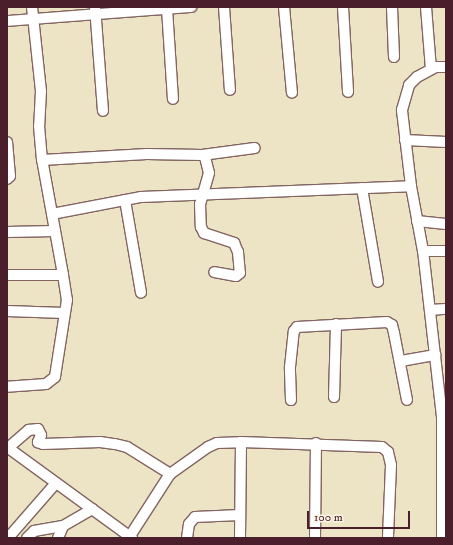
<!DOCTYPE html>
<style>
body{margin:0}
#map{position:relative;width:453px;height:545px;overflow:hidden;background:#ece4c5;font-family:"IM FELL DW Pica",serif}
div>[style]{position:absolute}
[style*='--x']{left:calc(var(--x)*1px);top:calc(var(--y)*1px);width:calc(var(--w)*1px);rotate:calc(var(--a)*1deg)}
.roads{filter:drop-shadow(1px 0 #836461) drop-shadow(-1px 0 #836461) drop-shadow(0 1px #836461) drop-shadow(0 -1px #836461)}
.minor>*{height:10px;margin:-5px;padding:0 5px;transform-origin:5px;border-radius:5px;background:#fff}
span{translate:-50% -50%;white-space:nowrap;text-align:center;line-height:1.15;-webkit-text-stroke:3.5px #fcf5e5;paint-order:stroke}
.frame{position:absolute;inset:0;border:8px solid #4a1f2b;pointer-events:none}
.scale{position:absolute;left:307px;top:511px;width:103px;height:18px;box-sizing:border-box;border:2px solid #4a1f2b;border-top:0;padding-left:5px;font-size:12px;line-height:14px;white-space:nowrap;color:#4a1f2b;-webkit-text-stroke:3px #fcf5e5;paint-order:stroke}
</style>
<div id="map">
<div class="roads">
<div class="minor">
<i style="--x:32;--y:7;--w:84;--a:83.9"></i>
<i style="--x:41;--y:91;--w:35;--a:93"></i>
<i style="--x:39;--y:126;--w:33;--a:85"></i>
<i style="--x:42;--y:159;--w:118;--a:79.7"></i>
<i style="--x:95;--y:7;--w:104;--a:85.6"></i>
<i style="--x:224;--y:7;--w:83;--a:85.9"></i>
<i style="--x:284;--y:7;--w:86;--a:84.7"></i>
<i style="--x:343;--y:7;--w:85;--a:86.6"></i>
<i style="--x:392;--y:7;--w:50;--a:87.7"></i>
<i style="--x:426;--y:7;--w:62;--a:85.4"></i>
<i style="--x:167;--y:9;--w:90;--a:86.2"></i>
<i style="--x:7;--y:21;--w:185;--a:-4.4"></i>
<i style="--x:405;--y:140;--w:41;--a:2.8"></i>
<i style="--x:202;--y:155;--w:4;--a:34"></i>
<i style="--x:205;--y:157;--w:16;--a:76"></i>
<i style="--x:209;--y:173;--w:32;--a:106"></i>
<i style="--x:200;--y:204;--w:23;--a:88"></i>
<i style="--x:201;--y:227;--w:7;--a:63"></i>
<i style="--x:204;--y:233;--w:32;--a:18"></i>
<i style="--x:234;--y:243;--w:10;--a:66"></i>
<i style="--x:238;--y:252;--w:21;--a:85"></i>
<i style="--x:240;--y:273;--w:5;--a:143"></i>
<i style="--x:236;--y:276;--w:22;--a:-170"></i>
<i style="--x:42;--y:160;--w:105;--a:-3.3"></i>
<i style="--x:147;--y:154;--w:55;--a:1"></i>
<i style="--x:202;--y:155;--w:53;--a:-7.5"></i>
<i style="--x:7;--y:179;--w:4;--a:-45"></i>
<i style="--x:10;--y:176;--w:34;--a:-95"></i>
<i style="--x:362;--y:188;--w:95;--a:80.3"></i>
<i style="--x:125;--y:200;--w:94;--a:80.2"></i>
<i style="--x:52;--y:214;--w:91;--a:-10.8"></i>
<i style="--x:141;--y:197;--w:270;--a:-2.3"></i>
<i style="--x:417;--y:221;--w:29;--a:6"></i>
<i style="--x:7;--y:232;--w:48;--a:-1.2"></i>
<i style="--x:423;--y:251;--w:23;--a:0"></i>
<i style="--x:7;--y:275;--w:56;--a:0"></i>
<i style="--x:63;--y:275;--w:25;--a:81"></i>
<i style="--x:67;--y:300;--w:78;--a:98.9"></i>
<i style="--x:55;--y:377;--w:11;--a:142"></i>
<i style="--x:46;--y:384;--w:39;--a:176"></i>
<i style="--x:430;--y:310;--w:16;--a:-4"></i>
<i style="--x:7;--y:311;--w:57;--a:2"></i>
<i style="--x:401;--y:361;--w:35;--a:-10"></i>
<i style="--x:334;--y:397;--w:73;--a:-88.4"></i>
<i style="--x:291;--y:400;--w:33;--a:-92"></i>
<i style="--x:290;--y:367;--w:36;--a:-84"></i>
<i style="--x:294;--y:331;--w:5;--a:-53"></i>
<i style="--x:297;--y:327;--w:90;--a:-3.2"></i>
<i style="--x:387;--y:322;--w:6;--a:31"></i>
<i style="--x:392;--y:325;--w:8;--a:76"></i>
<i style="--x:394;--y:333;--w:68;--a:79"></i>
<i style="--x:7;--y:447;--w:155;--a:36.1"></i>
<i style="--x:8;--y:448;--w:28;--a:-41"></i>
<i style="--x:29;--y:430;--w:9;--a:-6"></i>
<i style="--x:38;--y:429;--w:7;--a:63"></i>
<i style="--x:41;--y:435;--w:8;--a:113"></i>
<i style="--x:38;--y:442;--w:5;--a:22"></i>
<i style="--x:43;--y:444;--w:57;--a:-2"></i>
<i style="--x:100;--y:442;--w:15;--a:8"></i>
<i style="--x:115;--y:444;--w:12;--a:14"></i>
<i style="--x:127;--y:447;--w:51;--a:32.1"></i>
<i style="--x:130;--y:536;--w:74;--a:-57.2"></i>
<i style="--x:170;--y:474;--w:47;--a:-35.4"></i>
<i style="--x:208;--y:447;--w:10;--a:-24"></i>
<i style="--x:217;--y:443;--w:24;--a:-2"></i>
<i style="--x:241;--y:442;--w:141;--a:2"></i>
<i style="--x:382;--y:447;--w:8;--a:40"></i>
<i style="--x:388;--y:452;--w:13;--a:77"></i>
<i style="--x:391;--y:465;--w:73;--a:92.4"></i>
<i style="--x:8;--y:538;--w:73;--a:-48.9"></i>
<i style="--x:27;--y:538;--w:10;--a:-45"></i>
<i style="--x:34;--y:531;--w:29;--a:-10"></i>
<i style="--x:58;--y:538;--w:13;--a:-67"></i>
<i style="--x:63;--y:526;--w:34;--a:-30"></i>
<i style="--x:187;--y:538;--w:14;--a:-82"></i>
<i style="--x:189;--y:524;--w:9;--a:-49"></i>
<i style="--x:195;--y:517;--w:45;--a:-2.5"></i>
<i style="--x:240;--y:538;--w:96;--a:-89.4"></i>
<i style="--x:315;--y:538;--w:95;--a:-89.4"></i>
<i style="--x:442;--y:538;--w:121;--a:-90"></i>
<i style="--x:442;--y:417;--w:167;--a:-96.5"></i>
<i style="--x:423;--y:251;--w:66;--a:-100.5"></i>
<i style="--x:411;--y:186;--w:77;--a:-96.8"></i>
<i style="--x:402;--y:110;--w:26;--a:-74"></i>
<i style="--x:409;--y:85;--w:11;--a:-45"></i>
<i style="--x:417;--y:77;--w:21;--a:-28"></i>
<i style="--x:436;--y:67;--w:10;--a:0"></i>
</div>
</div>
<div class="frame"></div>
<div class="scale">100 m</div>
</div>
